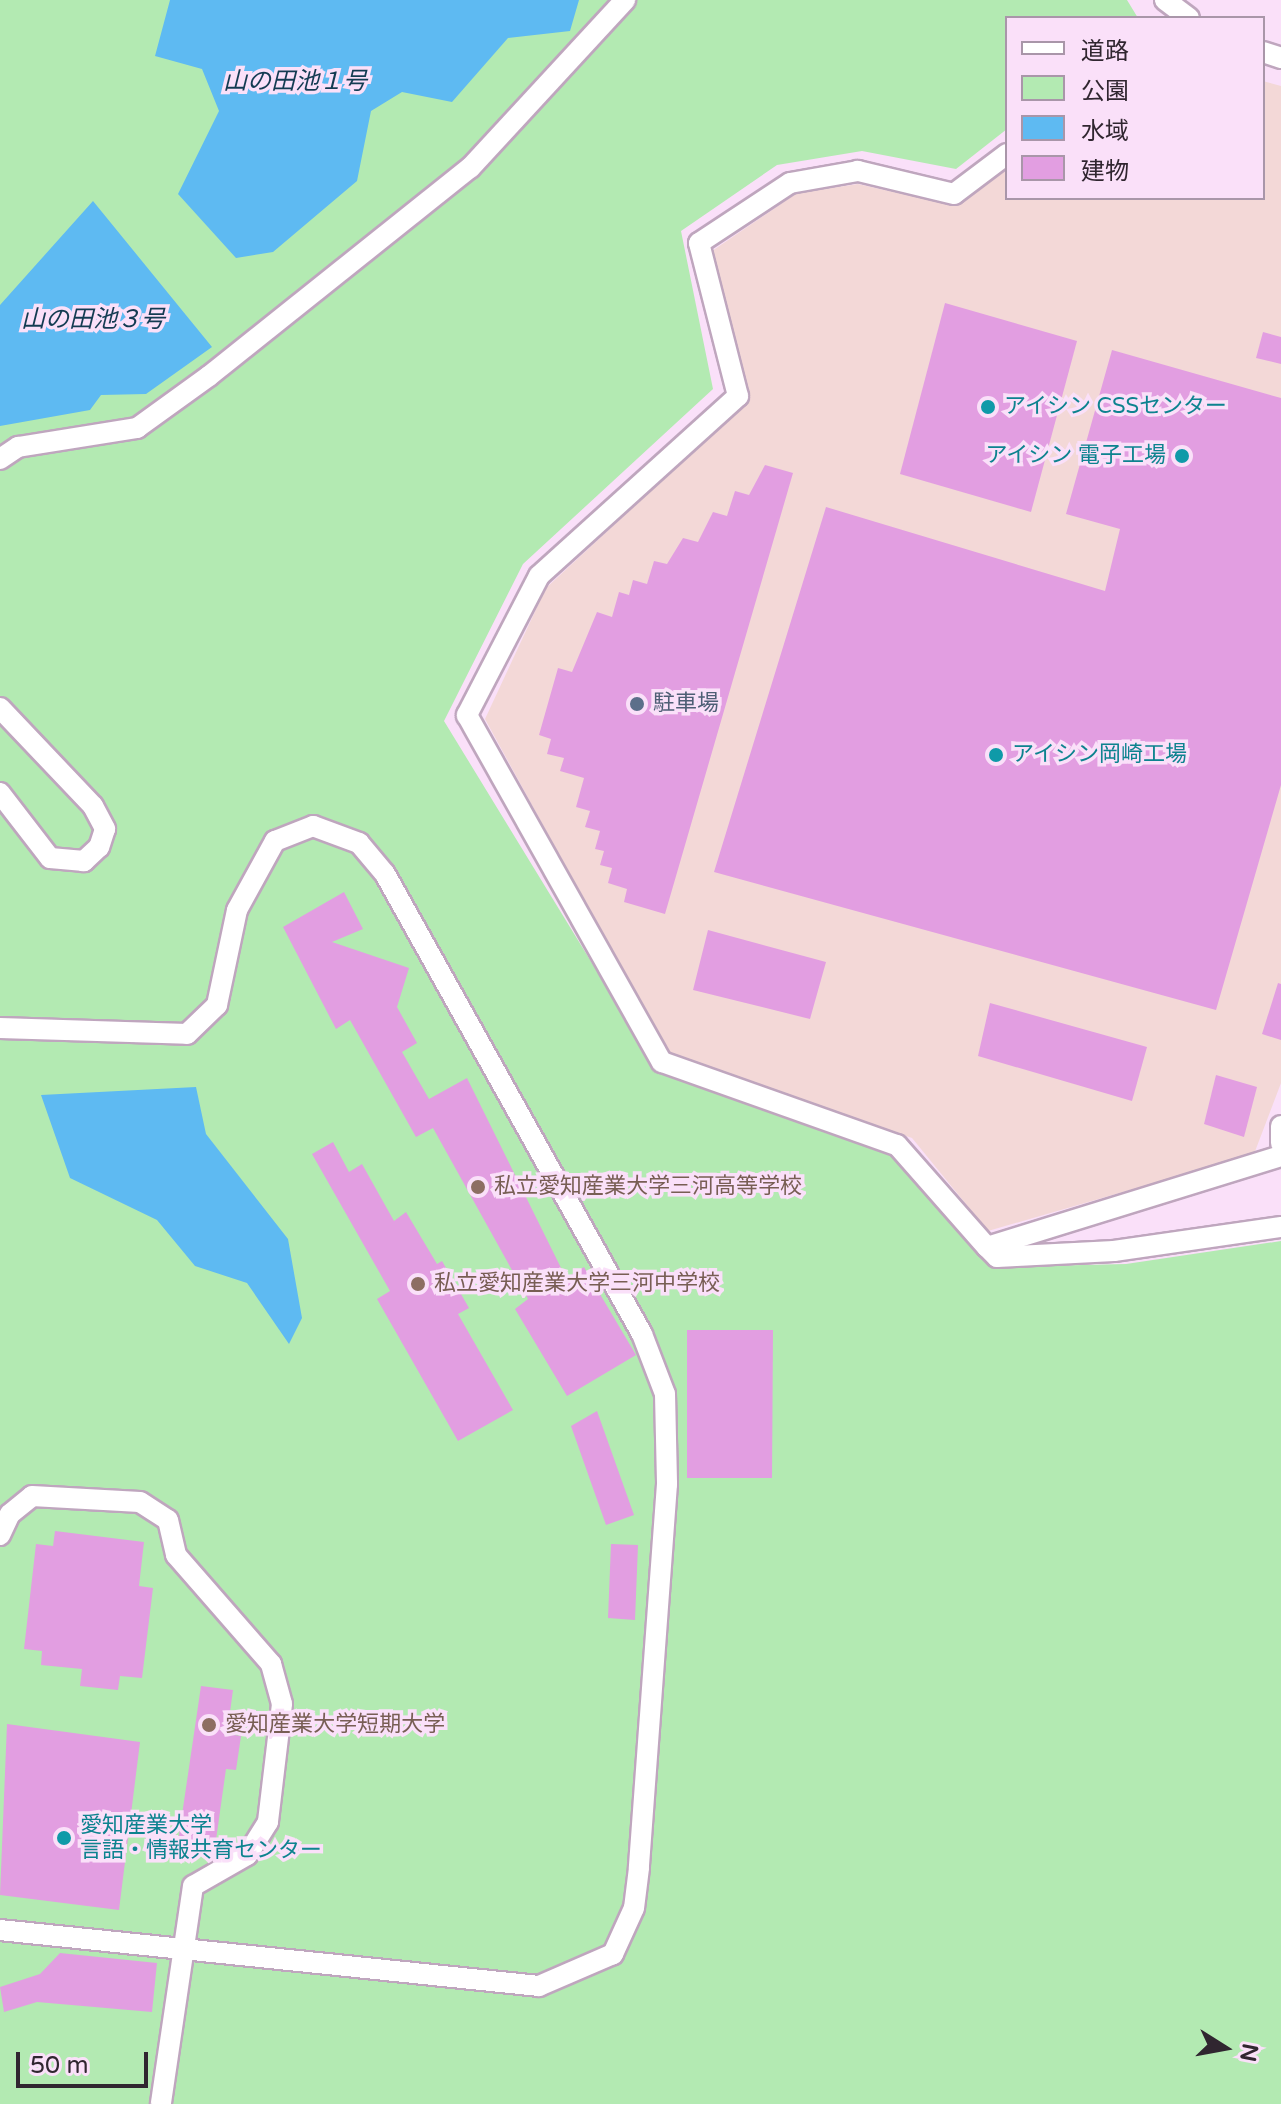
<!DOCTYPE html>
<meta charset="utf-8">
<style>
body{margin:0}
#map{position:relative;width:1281px;height:2104px;overflow:hidden;background:#fae0f9;font-family:"Varela Round","Noto Sans JP",sans-serif}
div>[style]{position:absolute}
[style*='--x']{left:calc(var(--x)*1px);top:calc(var(--y)*1px);width:calc(var(--w)*1px);rotate:calc(var(--a)*1deg)}
.industrial>*{inset:0;background:#f3d8d7}
.green>*{inset:0;background:#b3eab2}
.water>*{inset:0;background:#5ebaf2}
.building>*{inset:0;background:#e29ee1}
.roads{filter:drop-shadow(2px 0 #bfa6be) drop-shadow(-2px 0 #bfa6be) drop-shadow(0 2px #bfa6be) drop-shadow(0 -2px #bfa6be)}
.minor>*{height:20px;margin:-10px;padding:0 10px;transform-origin:10px;border-radius:10px;background:#fff}
.dots>*{width:22px;height:22px;translate:-50% -50%;box-sizing:border-box;border:4px solid #fae0f9;border-radius:50%}
span{translate:-50% -50%;white-space:nowrap;text-align:center;line-height:1.15;-webkit-text-stroke:7px #fae0f9;paint-order:stroke}
.culture-label{font-size:22px;color:#0d838f}
.left{translate:0 -50%;text-align:left}
.right{translate:-100% -50%;text-align:right}
.service-label{font-size:22px;color:#4e5e75}
.education-label{font-size:22px;color:#785e54}
.water-label{font-size:24px;color:#133b52;font-style:italic}
.legend{position:absolute;left:1005px;top:16px;width:260px;height:184px;box-sizing:border-box;background:#fae0f9;border:2px solid #a996a9;margin:0;padding:10px 14px;list-style:none;font-size:24px;color:#302630}
.legend li{display:flex;align-items:center;gap:16px;height:40px}
.legend b{width:40px;border:2px solid #a996a9}
.north{position:absolute;left:1185px;top:2008px;width:80px;height:80px;-webkit-text-stroke:6px #fae0f9;paint-order:stroke;rotate:101deg;font-size:22px;font-weight:700;line-height:32px;text-align:center;color:#302630}
.north::after{content:'';display:block;margin:auto;width:28px;height:36px;background:#302630;clip-path:polygon(50% 0,100% 100%,50% 72%,0 100%)}
.scale{position:absolute;left:16px;top:2052px;width:132px;height:36px;box-sizing:border-box;border:4px solid #302630;border-top:0;padding-left:10px;font-size:24px;line-height:28px;white-space:nowrap;color:#302630;-webkit-text-stroke:6px #fae0f9;paint-order:stroke}
</style>
<div id="map">
<div class="industrial">
<i style="clip-path:polygon(1263px 81px,1281px 86px,1281px 1083px,1254px 1154px,988px 1231px,912px 1138px,668px 1054px,485px 719px,546px 588px,748px 401px,712px 251px,797px 193px,858px 184px,952px 205px,1007px 168px,1007px 198px,1263px 198px)"></i>
</div>
<div class="green">
<i style="clip-path:polygon(0 0,1127px 0,1138px 18px,1007px 18px,1007px 129px,956px 169px,862px 151px,777px 165px,681px 231px,713px 389px,523px 564px,444px 721px,658px 1071px,884px 1145px,990px 1267px,1126px 1264px,1281px 1241px,1281px 2104px,0 2104px)"></i>
</div>
<div class="water">
<i style="clip-path:polygon(170px 0,579px 0,570px 31px,508px 38px,452px 102px,402px 92px,371px 111px,357px 181px,273px 252px,236px 258px,178px 194px,219px 111px,202px 69px,155px 56px)"></i>
<i style="clip-path:polygon(93px 201px,212px 347px,146px 394px,101px 395px,90px 410px,0 426px,0 305px)"></i>
<i style="clip-path:polygon(196px 1087px,206px 1134px,288px 1239px,302px 1318px,289px 1344px,247px 1283px,195px 1266px,157px 1220px,70px 1178px,41px 1095px)"></i>
</div>
<div class="building">
<i style="clip-path:polygon(945px 303px,1077px 341px,1031px 512px,900px 474px)"></i>
<i style="clip-path:polygon(1263px 332px,1281px 337px,1281px 364px,1256px 358px)"></i>
<i style="clip-path:polygon(1112px 350px,1281px 398px,1281px 785px,1216px 1010px,714px 872px,826px 507px,1105px 591px,1120px 529px,1066px 514px)"></i>
<i style="clip-path:polygon(765px 465px,793px 473px,665px 914px,624px 902px,627px 889px,608px 883px,612px 868px,600px 865px,604px 851px,595px 849px,600px 831px,585px 827px,590px 811px,576px 807px,584px 778px,560px 771px,564px 758px,547px 754px,551px 739px,539px 735px,558px 668px,572px 672px,597px 612px,612px 617px,619px 592px,629px 595px,633px 580px,647px 584px,654px 561px,667px 564px,683px 538px,698px 542px,713px 512px,727px 516px,735px 491px,749px 495px)"></i>
<i style="clip-path:polygon(344px 892px,363px 929px,332px 942px,409px 968px,397px 1007px,417px 1043px,402px 1052px,429px 1099px,467px 1078px,566px 1278px,584px 1267px,636px 1355px,567px 1396px,515px 1309px,528px 1299px,433px 1128px,416px 1137px,350px 1020px,336px 1029px,283px 927px)"></i>
<i style="clip-path:polygon(708px 930px,826px 962px,810px 1019px,693px 990px)"></i>
<i style="clip-path:polygon(1278px 983px,1281px 984px,1281px 1040px,1262px 1034px)"></i>
<i style="clip-path:polygon(990px 1003px,1147px 1047px,1132px 1101px,978px 1056px)"></i>
<i style="clip-path:polygon(1216px 1075px,1257px 1087px,1244px 1137px,1204px 1124px)"></i>
<i style="clip-path:polygon(333px 1142px,349px 1172px,362px 1164px,394px 1221px,406px 1212px,437px 1264px,442px 1261px,469px 1308px,458px 1314px,513px 1410px,458px 1441px,377px 1299px,390px 1291px,312px 1154px)"></i>
<i style="clip-path:polygon(687px 1330px,773px 1330px,772px 1478px,687px 1478px)"></i>
<i style="clip-path:polygon(597px 1411px,634px 1515px,606px 1525px,571px 1426px)"></i>
<i style="clip-path:polygon(55px 1531px,144px 1542px,139px 1586px,153px 1588px,142px 1678px,120px 1676px,118px 1690px,80px 1686px,82px 1669px,41px 1665px,42px 1651px,24px 1649px,36px 1544px,53px 1546px)"></i>
<i style="clip-path:polygon(611px 1544px,638px 1545px,635px 1620px,608px 1618px)"></i>
<i style="clip-path:polygon(201px 1686px,233px 1690px,227px 1734px,241px 1736px,236px 1770px,226px 1769px,215px 1847px,178px 1842px)"></i>
<i style="clip-path:polygon(7px 1724px,140px 1742px,119px 1910px,0 1895px)"></i>
<i style="clip-path:polygon(60px 1953px,157px 1963px,152px 2012px,37px 2002px,4px 2012px,0 1987px,40px 1974px)"></i>
</div>
<div class="roads">
<div class="minor">
<i style="--x:1165;--y:0;--w:30;--a:37"></i>
<i style="--x:1263;--y:52;--w:19;--a:18"></i>
<i style="--x:1007;--y:154;--w:66;--a:143"></i>
<i style="--x:954;--y:194;--w:99;--a:-166.5"></i>
<i style="--x:858;--y:171;--w:69;--a:170"></i>
<i style="--x:790;--y:183;--w:109;--a:146.6"></i>
<i style="--x:699;--y:243;--w:158;--a:75.7"></i>
<i style="--x:738;--y:396;--w:268;--a:137.9"></i>
<i style="--x:539;--y:576;--w:157;--a:117.4"></i>
<i style="--x:467;--y:715;--w:398;--a:60.7"></i>
<i style="--x:662;--y:1062;--w:249;--a:19.5"></i>
<i style="--x:897;--y:1145;--w:136;--a:48.6"></i>
<i style="--x:987;--y:1247;--w:308;--a:-17.2"></i>
<i style="--x:0;--y:459;--w:22;--a:-34"></i>
<i style="--x:18;--y:447;--w:121;--a:-9.1"></i>
<i style="--x:137;--y:428;--w:89;--a:-35.8"></i>
<i style="--x:209;--y:376;--w:334;--a:-38.6"></i>
<i style="--x:470;--y:168;--w:229;--a:-47.3"></i>
<i style="--x:0;--y:708;--w:135;--a:46.5"></i>
<i style="--x:93;--y:806;--w:26;--a:62"></i>
<i style="--x:105;--y:829;--w:19;--a:108"></i>
<i style="--x:99;--y:847;--w:21;--a:137"></i>
<i style="--x:84;--y:861;--w:34;--a:-175"></i>
<i style="--x:50;--y:858;--w:82;--a:-127.6"></i>
<i style="--x:0;--y:1028;--w:187;--a:1.8"></i>
<i style="--x:187;--y:1034;--w:42;--a:-44"></i>
<i style="--x:217;--y:1005;--w:97;--a:-78.1"></i>
<i style="--x:237;--y:910;--w:79;--a:-61.2"></i>
<i style="--x:275;--y:841;--w:41;--a:-21.5"></i>
<i style="--x:313;--y:826;--w:49;--a:20.3"></i>
<i style="--x:359;--y:843;--w:40;--a:50"></i>
<i style="--x:385;--y:874;--w:527;--a:60.81"></i>
<i style="--x:642;--y:1334;--w:64;--a:69"></i>
<i style="--x:665;--y:1394;--w:90;--a:88.7"></i>
<i style="--x:667;--y:1484;--w:385;--a:94.2"></i>
<i style="--x:639;--y:1868;--w:40;--a:97.1"></i>
<i style="--x:634;--y:1908;--w:51;--a:114.5"></i>
<i style="--x:613;--y:1954;--w:81;--a:156.6"></i>
<i style="--x:539;--y:1986;--w:542;--a:-174.07"></i>
<i style="--x:1281;--y:1126;--w:17;--a:90"></i>
<i style="--x:987;--y:1247;--w:14;--a:45"></i>
<i style="--x:997;--y:1257;--w:117;--a:-2.9"></i>
<i style="--x:1114;--y:1251;--w:169;--a:-8.2"></i>
<i style="--x:0;--y:1535;--w:23;--a:-65"></i>
<i style="--x:10;--y:1514;--w:28;--a:-39"></i>
<i style="--x:32;--y:1496;--w:108;--a:3.2"></i>
<i style="--x:140;--y:1502;--w:33;--a:33"></i>
<i style="--x:168;--y:1520;--w:36;--a:77"></i>
<i style="--x:176;--y:1555;--w:145;--a:48.9"></i>
<i style="--x:271;--y:1664;--w:41;--a:74.6"></i>
<i style="--x:282;--y:1704;--w:119;--a:96.8"></i>
<i style="--x:268;--y:1822;--w:39;--a:122"></i>
<i style="--x:247;--y:1855;--w:62;--a:150.1"></i>
<i style="--x:193;--y:1886;--w:220;--a:98.4"></i>
</div>
</div>
<div class="dots">
<i style="left:988px;top:407px;background:#0f9aa8"></i>
<i style="left:1182px;top:456px;background:#0f9aa8"></i>
<i style="left:637px;top:704px;background:#5c6f8a"></i>
<i style="left:996px;top:755px;background:#0f9aa8"></i>
<i style="left:478px;top:1187px;background:#8d6e63"></i>
<i style="left:418px;top:1284px;background:#8d6e63"></i>
<i style="left:209px;top:1725px;background:#8d6e63"></i>
<i style="left:64px;top:1838px;background:#0f9aa8"></i>
</div>
<div class="culture-label">
<span class="left" style="left:1004px;top:407px">アイシン CSSセンター</span>
<span class="right" style="left:1166px;top:456px">アイシン 電子工場</span>
<span class="left" style="left:1012px;top:755px">アイシン岡崎工場</span>
<span class="left" style="left:80px;top:1838px">愛知産業大学<br>言語・情報共育センター</span>
</div>
<div class="service-label">
<span class="left" style="left:653px;top:704px">駐車場</span>
</div>
<div class="education-label">
<span class="left" style="left:494px;top:1187px">私立愛知産業大学三河高等学校</span>
<span class="left" style="left:434px;top:1284px">私立愛知産業大学三河中学校</span>
<span class="left" style="left:225px;top:1725px">愛知産業大学短期大学</span>
</div>
<div class="water-label">
<span style="left:295px;top:82px">山の田池１号</span>
<span style="left:93px;top:320px">山の田池３号</span>
</div>
<ul class="legend">
<li><b style="height:10px;background:#fff"></b>道路</li>
<li><b style="height:22px;background:#b3eab2"></b>公園</li>
<li><b style="height:22px;background:#5ebaf2"></b>水域</li>
<li><b style="height:22px;background:#e29ee1"></b>建物</li>
</ul>
<div class="north">N</div>
<div class="scale">50 m</div>
</div>
